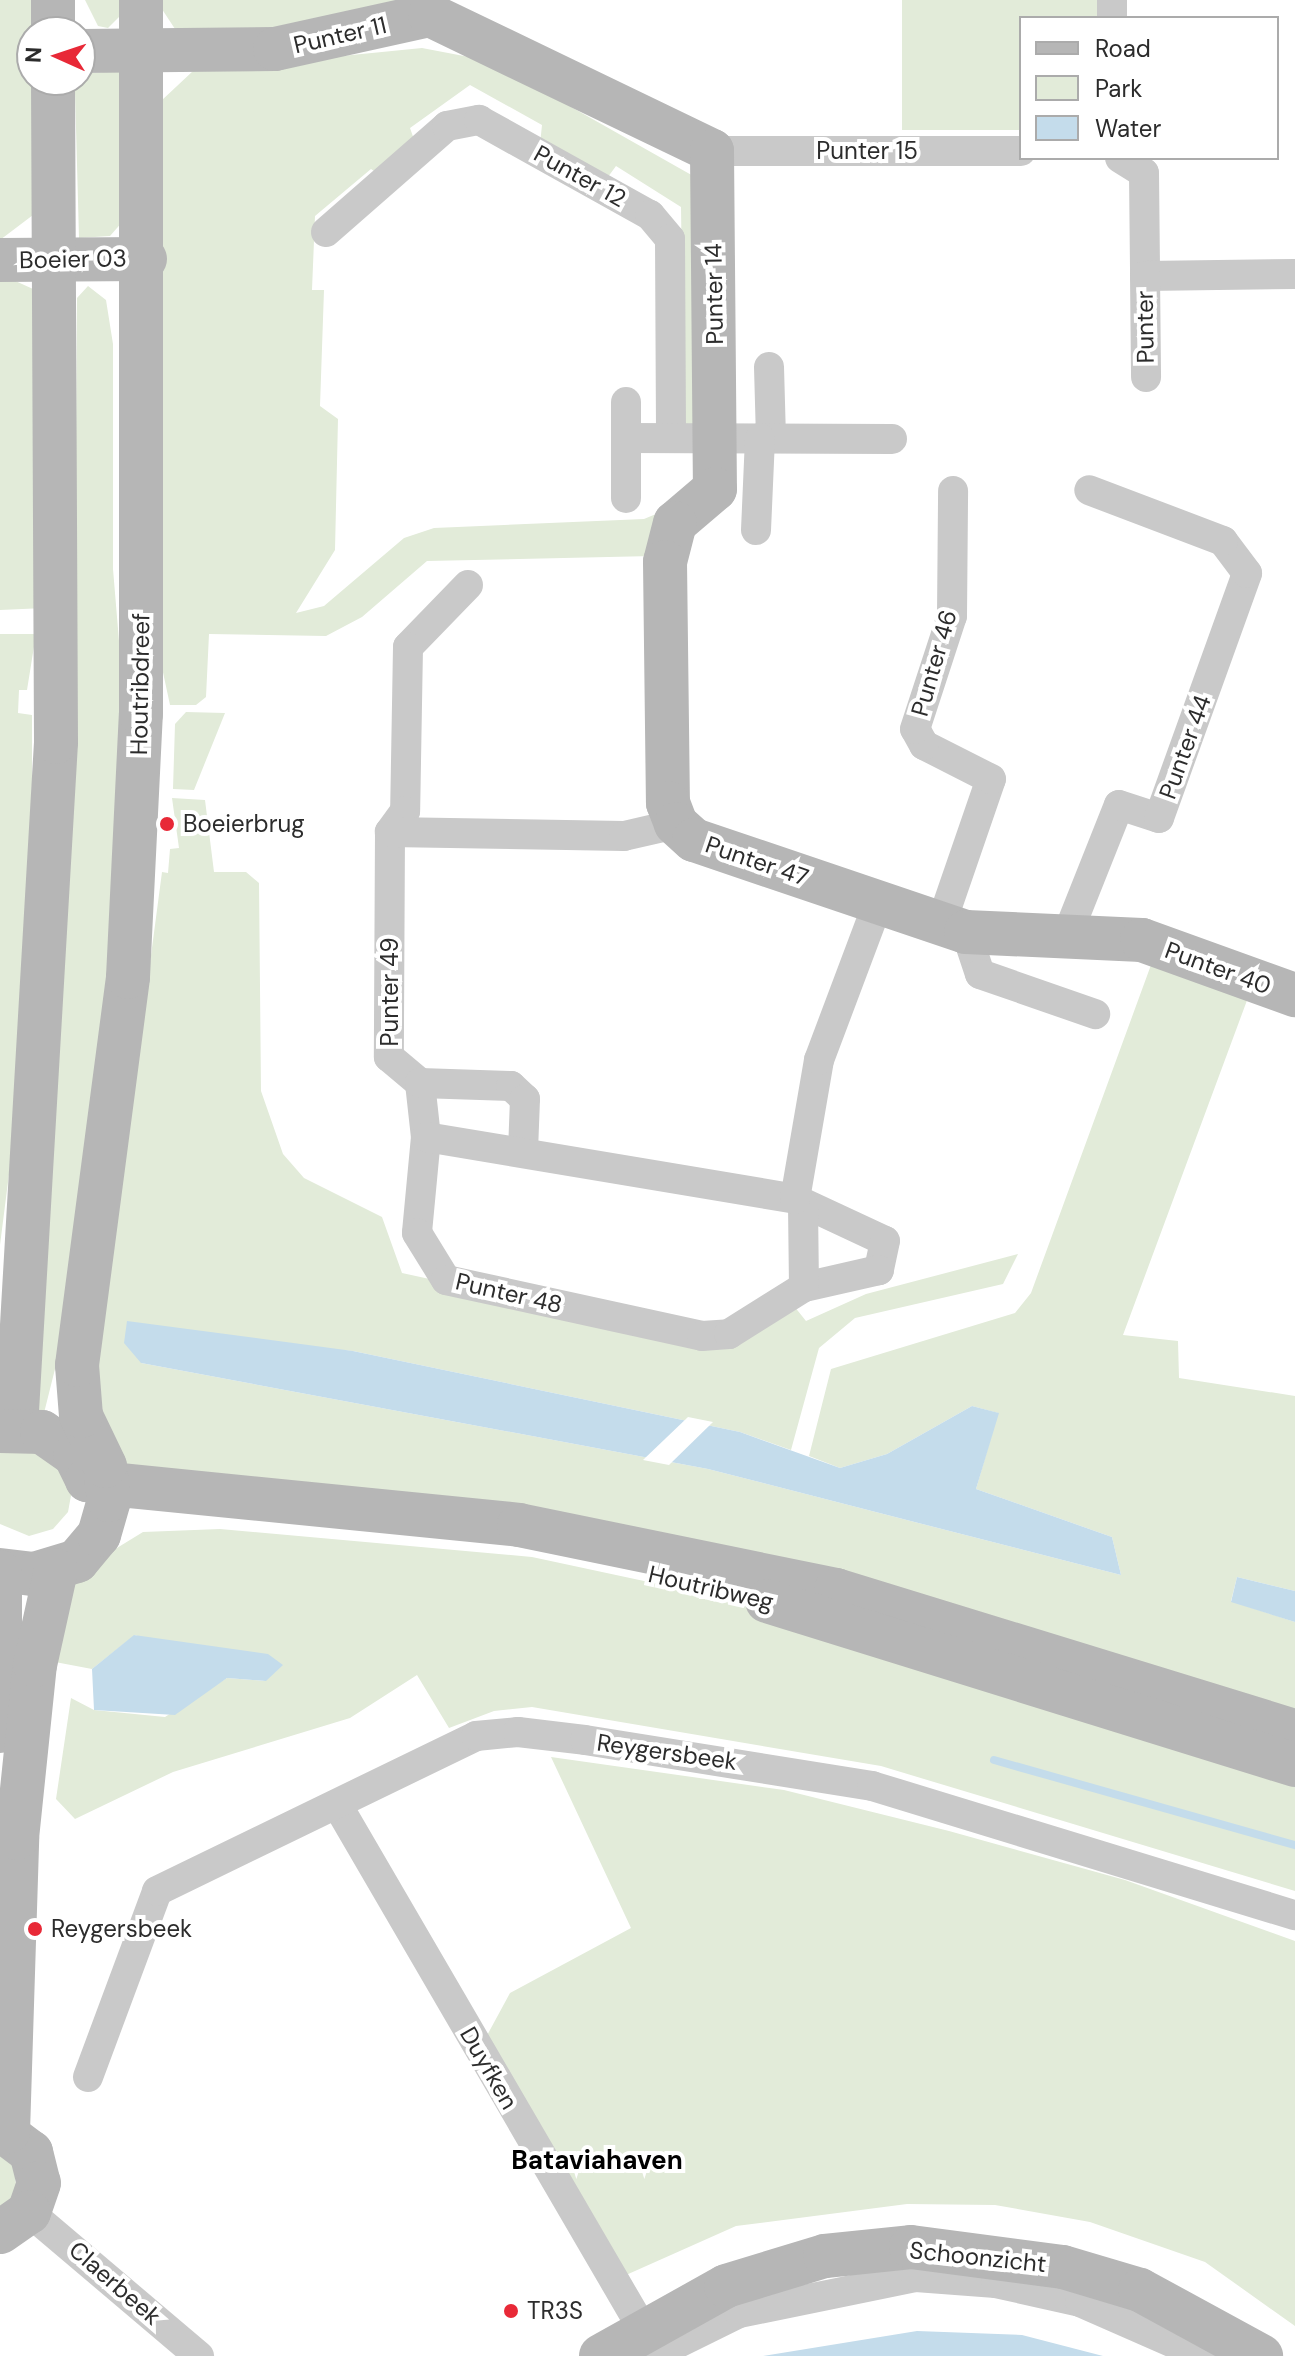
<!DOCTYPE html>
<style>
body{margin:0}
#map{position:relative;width:1295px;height:2356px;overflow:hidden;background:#fff;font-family:"DM Sans",sans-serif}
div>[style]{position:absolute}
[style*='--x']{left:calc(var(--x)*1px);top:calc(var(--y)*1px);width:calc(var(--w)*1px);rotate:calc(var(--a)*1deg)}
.green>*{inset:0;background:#e2ebd9}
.water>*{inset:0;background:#c4dceb}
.pier>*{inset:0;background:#fff}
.stream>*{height:8px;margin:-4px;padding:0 4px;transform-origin:4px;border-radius:4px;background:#c4dceb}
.street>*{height:30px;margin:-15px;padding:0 15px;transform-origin:15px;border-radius:15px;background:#c9c9c9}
.secondary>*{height:44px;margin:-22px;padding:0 22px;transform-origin:22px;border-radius:22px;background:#b6b6b6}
.dots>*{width:22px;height:22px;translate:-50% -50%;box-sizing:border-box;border:4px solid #fff;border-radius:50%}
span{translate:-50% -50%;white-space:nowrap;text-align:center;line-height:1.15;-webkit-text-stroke:8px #fff;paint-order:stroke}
.street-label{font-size:24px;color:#2c2c2c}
.poi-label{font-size:24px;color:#2c2c2c}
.left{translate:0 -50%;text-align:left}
.neighbourhood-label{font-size:26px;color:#000;font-weight:700}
.legend{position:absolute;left:1019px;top:16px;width:260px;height:144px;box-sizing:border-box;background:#fff;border:2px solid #ababab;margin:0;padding:10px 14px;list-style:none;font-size:24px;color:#2c2c2c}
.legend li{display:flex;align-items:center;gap:16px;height:40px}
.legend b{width:40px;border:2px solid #ababab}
.north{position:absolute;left:16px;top:16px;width:80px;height:80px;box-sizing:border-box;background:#fff;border:2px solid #ababab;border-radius:50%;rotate:273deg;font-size:22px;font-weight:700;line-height:32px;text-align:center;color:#2c2c2c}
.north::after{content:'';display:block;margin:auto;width:28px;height:36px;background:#e82937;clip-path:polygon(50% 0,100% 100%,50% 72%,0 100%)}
</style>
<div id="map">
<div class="green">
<i style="clip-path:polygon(0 0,42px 0,32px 32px,33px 215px,0 240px)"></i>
<i style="clip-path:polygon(85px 0,124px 0,121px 15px,108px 28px,98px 26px)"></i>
<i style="clip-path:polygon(156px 0,400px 0,274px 34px,175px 29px)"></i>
<i style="clip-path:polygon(902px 0,1100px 0,1100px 18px,1021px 18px,1021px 130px,902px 130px)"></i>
<i style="clip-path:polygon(422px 48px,490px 61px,695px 177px,705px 426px,684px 426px,681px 207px,616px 166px,605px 181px,540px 144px,542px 125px,470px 85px,410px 128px,417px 148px,383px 177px,371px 169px,315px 216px,312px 290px,324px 290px,320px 406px,338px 419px,335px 550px,296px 613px,324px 606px,404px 538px,434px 528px,644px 519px,687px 501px,653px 556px,427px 561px,362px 617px,326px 636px,209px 634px,206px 697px,196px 705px,170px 705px,161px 663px,161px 101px,193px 71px)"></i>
<i style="clip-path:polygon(119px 71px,124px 220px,110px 236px,79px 238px,75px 91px,91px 73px)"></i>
<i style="clip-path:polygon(0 274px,33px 289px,45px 608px,0 610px)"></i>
<i style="clip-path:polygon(88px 286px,106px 300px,113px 344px,113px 569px,122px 677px,112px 965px,66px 1325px,44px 1413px,28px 1412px,74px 725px,77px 298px)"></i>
<i style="clip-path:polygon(0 634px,36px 634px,27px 690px,19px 690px,18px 713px,32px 715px,32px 784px,16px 1119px,0 1245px)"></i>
<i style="clip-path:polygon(186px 712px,225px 713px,194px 790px,173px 789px,175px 724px)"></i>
<i style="clip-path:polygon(172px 798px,205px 800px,214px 872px,246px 872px,259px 883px,261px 1091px,283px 1154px,304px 1178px,382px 1217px,402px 1273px,730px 1344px,790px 1301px,806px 1321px,866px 1294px,1018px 1254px,1003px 1284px,855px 1318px,819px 1348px,791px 1450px,740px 1432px,353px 1351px,274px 1345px,141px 1363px,708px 1469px,1121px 1575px,1112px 1537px,976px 1489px,998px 1413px,972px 1406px,887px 1454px,840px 1468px,809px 1456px,831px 1369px,1015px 1313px,1031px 1293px,1155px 954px,1249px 995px,1123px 1335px,1178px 1341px,1179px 1378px,1295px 1396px,1295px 1591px,1237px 1577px,1231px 1601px,1295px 1622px,1295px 1718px,1097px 1654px,141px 1477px,104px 1444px,96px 1372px,162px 872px,168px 873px,170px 849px,179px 848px)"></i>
<i style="clip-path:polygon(0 1449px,46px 1452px,72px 1490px,68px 1512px,53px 1529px,29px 1536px,0 1524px)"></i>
<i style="clip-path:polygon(220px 1529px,532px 1557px,742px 1602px,1295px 1779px,1295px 1891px,881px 1766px,532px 1707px,494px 1711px,449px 1728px,417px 1675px,350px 1718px,173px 1772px,75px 1819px,56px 1799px,71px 1698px,94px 1710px,165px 1717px,227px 1678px,266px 1681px,135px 1635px,92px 1669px,55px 1662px,65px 1596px,81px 1570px,143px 1532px)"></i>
<i style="clip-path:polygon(551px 1757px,784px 1790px,949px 1831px,1125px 1880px,1295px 1941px,1295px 2326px,1205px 2262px,1090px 2222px,995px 2205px,907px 2204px,736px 2226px,626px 2275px,484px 2041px,510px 1993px,631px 1928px)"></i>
<i style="clip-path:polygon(0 2149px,13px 2159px,17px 2193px,0 2211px)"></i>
</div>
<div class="water">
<i style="clip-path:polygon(127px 1321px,353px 1351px,740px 1432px,840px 1468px,887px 1454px,972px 1406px,999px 1413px,976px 1489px,1112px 1537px,1121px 1575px,708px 1469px,141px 1363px,124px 1343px)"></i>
<i style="clip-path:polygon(1237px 1577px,1295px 1591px,1295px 1622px,1231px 1602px)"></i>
<i style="clip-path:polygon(134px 1635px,268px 1654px,283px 1665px,266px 1681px,227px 1678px,175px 1715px,94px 1710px,92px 1669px)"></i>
<i style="clip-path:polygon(917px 2331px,1022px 2335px,1103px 2356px,763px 2356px)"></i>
</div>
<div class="pier">
<i style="clip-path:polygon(688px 1417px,713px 1422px,669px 1465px,643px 1460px)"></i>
</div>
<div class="stream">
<i style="--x:994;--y:1760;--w:313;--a:15.8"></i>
</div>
<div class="street">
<i style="--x:1112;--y:0;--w:18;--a:90"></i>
<i style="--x:712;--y:151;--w:309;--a:0"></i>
<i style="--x:1120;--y:158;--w:28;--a:32"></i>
<i style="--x:1144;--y:173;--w:103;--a:89.4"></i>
<i style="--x:1145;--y:276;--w:150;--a:-0.8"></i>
<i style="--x:326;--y:232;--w:161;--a:-41.2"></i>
<i style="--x:447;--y:126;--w:33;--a:-11"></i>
<i style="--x:479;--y:120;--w:196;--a:29.1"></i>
<i style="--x:650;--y:215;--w:31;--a:50"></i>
<i style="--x:670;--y:239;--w:199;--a:89.7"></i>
<i style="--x:1145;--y:276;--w:101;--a:89.4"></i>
<i style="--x:769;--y:367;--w:71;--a:88.4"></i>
<i style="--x:626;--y:438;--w:266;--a:0.2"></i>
<i style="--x:626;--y:498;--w:96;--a:-90"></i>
<i style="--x:756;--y:530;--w:92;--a:-87.5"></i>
<i style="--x:468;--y:585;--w:86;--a:134.1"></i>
<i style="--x:408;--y:647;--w:164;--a:91"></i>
<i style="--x:405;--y:811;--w:26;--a:126"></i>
<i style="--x:390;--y:832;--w:225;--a:90.3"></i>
<i style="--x:389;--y:1057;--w:40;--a:40"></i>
<i style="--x:420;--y:1083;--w:54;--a:83.7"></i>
<i style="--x:426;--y:1137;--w:96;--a:95.4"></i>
<i style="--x:417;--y:1233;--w:55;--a:58.3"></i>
<i style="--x:446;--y:1280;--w:262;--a:12.3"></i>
<i style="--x:702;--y:1336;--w:27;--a:-4"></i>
<i style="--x:729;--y:1334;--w:89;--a:-32.1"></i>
<i style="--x:390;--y:832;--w:234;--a:1"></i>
<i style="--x:624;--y:836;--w:53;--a:-13"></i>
<i style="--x:941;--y:924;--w:153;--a:-71"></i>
<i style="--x:991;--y:779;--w:75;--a:-153.1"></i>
<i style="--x:924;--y:745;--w:18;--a:-119"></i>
<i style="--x:915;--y:729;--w:119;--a:-71.9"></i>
<i style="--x:952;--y:616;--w:125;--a:-89.5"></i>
<i style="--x:966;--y:932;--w:44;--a:71.6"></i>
<i style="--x:980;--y:974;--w:122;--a:19.2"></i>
<i style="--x:1066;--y:938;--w:143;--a:-68.3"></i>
<i style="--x:1119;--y:805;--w:42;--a:18"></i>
<i style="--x:1159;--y:818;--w:260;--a:-70.2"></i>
<i style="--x:1247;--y:573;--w:40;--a:-127"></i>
<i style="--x:1223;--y:541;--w:143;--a:-159.2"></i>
<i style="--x:420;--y:1083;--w:91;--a:1.9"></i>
<i style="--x:511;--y:1086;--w:19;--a:43"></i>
<i style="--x:525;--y:1099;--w:52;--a:92.2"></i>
<i style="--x:426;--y:1137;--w:374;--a:9.5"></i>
<i style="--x:795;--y:1199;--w:99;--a:25"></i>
<i style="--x:885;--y:1241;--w:30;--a:102"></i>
<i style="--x:879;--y:1270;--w:77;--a:167.2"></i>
<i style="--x:804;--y:1287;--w:81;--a:-90.7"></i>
<i style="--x:795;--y:1199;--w:141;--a:-80.2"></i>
<i style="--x:819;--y:1060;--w:168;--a:-69.4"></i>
<i style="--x:338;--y:1806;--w:604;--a:59.78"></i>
<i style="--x:88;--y:2077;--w:198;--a:-69.6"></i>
<i style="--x:157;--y:1891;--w:355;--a:-25.9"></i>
<i style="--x:476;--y:1736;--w:42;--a:-5.4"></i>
<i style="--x:518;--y:1732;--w:67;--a:6.8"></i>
<i style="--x:585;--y:1740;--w:291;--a:9.1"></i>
<i style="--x:872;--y:1786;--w:442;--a:17"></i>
<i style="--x:29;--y:2212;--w:223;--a:40.3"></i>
<i style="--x:652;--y:2356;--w:97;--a:-26.3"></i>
<i style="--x:739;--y:2313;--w:181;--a:-11.5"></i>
<i style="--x:916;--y:2277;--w:80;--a:4.3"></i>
<i style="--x:996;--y:2283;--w:86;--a:12.7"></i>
<i style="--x:1080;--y:2302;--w:134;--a:23.7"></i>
</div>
<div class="secondary">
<i style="--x:53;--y:32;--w:32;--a:-90"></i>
<i style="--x:80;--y:51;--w:195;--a:-0.6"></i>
<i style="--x:275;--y:49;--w:159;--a:-12.4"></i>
<i style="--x:430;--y:15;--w:313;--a:25.7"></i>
<i style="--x:712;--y:151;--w:338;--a:89.5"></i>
<i style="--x:715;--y:489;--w:52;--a:139.6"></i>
<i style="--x:675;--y:523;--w:40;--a:104.4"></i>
<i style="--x:665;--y:562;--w:241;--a:89.3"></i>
<i style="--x:668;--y:803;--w:22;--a:69"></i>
<i style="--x:676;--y:824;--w:24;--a:42"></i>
<i style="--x:694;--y:840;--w:287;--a:18.7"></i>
<i style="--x:966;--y:932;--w:176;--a:2.6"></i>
<i style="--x:1142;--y:940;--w:163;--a:19.8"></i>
<i style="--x:0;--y:260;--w:145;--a:-0.4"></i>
<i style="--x:16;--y:1428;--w:687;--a:-86.66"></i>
<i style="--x:56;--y:742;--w:662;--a:-90.26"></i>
<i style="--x:0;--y:1431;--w:42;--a:1.4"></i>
<i style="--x:42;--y:1432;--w:40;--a:34.9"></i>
<i style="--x:75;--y:1455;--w:28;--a:64"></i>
<i style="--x:87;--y:1480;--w:23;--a:10"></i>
<i style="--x:110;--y:1484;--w:411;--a:5.7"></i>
<i style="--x:519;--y:1525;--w:324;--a:11.6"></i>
<i style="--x:836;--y:1590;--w:480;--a:17.1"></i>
<i style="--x:0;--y:1570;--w:34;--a:7"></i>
<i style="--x:34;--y:1574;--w:45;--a:-16.8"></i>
<i style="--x:77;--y:1561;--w:34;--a:-50"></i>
<i style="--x:99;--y:1535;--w:36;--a:-74"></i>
<i style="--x:109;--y:1500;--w:34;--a:-97"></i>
<i style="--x:105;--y:1466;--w:55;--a:-115.6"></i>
<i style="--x:81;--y:1416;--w:51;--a:-94.5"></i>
<i style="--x:77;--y:1365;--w:391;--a:-82.5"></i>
<i style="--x:128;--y:977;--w:263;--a:-87.2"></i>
<i style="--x:141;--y:714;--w:714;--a:-90"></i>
<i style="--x:0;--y:1572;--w:159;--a:90"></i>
<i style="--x:767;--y:1601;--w:553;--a:17.26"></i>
<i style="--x:0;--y:2129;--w:39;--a:37"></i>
<i style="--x:31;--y:2152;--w:32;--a:76"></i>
<i style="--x:39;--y:2183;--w:31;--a:109"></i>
<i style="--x:29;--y:2212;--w:35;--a:145"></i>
<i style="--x:8;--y:2132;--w:294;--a:-88.2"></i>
<i style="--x:17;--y:1838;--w:174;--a:-84.1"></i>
<i style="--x:35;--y:1665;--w:97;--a:-77.5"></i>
<i style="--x:601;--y:2356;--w:143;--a:-29.2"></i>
<i style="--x:726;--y:2286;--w:103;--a:-16.9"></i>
<i style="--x:825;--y:2256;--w:86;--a:-6"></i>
<i style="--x:911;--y:2247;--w:153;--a:7.5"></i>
<i style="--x:1063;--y:2267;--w:80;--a:16.6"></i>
<i style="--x:1140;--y:2290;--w:138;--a:28.6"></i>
</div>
<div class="dots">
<i style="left:167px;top:824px;background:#e82937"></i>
<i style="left:35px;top:1929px;background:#e82937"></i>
<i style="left:511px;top:2311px;background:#e82937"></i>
</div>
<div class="street-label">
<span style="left:340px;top:35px;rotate:-13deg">Punter 11</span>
<span style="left:867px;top:151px">Punter 15</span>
<span style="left:580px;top:176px;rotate:29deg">Punter 12</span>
<span style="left:73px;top:259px;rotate:-1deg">Boeier 03</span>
<span style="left:714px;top:294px;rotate:-91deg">Punter 14</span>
<span style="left:1145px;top:327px;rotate:-91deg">Punter</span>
<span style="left:934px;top:663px;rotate:-74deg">Punter 46</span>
<span style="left:140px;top:684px;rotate:-89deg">Houtribdreef</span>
<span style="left:1185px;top:747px;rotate:-70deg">Punter 44</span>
<span style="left:757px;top:861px;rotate:19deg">Punter 47</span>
<span style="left:1218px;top:968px;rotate:20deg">Punter 40</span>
<span style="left:390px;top:992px;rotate:-90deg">Punter 49</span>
<span style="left:509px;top:1293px;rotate:13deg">Punter 48</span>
<span style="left:711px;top:1588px;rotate:13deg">Houtribweg</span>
<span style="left:667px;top:1752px;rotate:8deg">Reygersbeek</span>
<span style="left:489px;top:2068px;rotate:60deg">Duyfken</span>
<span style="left:978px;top:2257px;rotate:6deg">Schoonzicht</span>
<span style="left:115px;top:2283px;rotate:41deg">Claerbeek</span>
</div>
<div class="poi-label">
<span class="left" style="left:183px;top:824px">Boeierbrug</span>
<span class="left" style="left:51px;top:1929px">Reygersbeek</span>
<span class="left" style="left:527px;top:2311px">TR3S</span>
</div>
<div class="neighbourhood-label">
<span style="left:597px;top:2161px">Bataviahaven</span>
</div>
<ul class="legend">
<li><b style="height:10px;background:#b6b6b6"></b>Road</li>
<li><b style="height:22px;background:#e2ebd9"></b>Park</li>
<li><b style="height:22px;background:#c4dceb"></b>Water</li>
</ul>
<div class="north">N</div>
</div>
